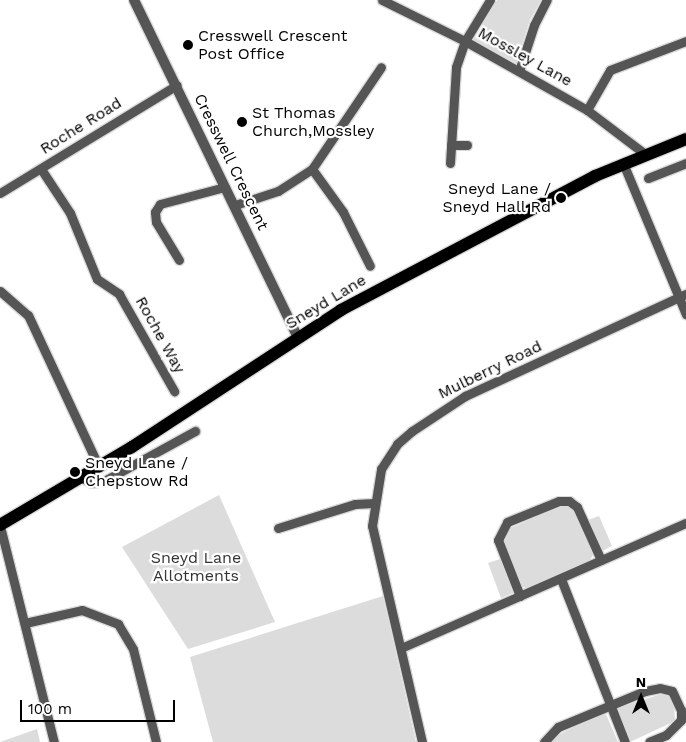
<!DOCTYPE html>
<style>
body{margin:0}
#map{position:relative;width:686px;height:742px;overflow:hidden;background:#fff;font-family:"Work Sans",sans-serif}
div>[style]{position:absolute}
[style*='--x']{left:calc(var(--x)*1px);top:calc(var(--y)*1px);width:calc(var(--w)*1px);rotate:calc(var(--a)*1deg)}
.green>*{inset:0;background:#dcdcdc}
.roads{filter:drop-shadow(1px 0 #dbdbdb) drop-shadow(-1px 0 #dbdbdb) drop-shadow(0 1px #dbdbdb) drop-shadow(0 -1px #dbdbdb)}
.minor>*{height:9px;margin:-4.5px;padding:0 4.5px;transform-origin:4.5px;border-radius:4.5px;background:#555}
.tertiary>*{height:10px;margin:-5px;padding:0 5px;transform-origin:5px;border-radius:5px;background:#555}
.primary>*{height:12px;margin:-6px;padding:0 6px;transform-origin:6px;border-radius:6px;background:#000}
.dots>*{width:14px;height:14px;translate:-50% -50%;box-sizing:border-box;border:2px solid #fff;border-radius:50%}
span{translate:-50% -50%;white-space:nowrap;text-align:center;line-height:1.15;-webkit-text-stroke:4.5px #fff;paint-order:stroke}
.poi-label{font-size:16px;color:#000}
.left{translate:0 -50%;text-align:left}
.right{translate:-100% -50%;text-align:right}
.street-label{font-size:16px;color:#000}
.park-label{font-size:16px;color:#333}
.north{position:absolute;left:616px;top:672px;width:50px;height:50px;-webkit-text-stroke:4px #fff;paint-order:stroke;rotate:0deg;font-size:14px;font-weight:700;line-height:20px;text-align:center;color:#000}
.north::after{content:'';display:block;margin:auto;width:18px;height:22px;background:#000;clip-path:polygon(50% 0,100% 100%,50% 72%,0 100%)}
.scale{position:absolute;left:20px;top:700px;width:155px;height:22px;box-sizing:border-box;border:2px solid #000;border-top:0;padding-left:6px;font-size:15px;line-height:18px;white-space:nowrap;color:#000;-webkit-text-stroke:4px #fff;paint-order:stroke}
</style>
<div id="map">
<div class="green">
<i style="clip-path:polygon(497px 0,541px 0,530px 20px,516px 63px,472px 40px)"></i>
<i style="clip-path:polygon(219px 495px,275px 622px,188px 649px,122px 547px)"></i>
<i style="clip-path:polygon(563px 505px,573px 509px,594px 554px,589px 561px,526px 588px,521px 586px,503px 537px,504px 531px)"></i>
<i style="clip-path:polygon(599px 516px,612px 546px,602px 551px,588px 520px)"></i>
<i style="clip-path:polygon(500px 559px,513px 593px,501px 598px,488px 563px)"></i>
<i style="clip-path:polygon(383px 596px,416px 742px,213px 742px,190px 657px)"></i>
<i style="clip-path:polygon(661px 694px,667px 695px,674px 704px,675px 721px,630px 742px,618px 708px)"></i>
<i style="clip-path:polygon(601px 714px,606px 714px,618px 742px,552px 742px,554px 737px)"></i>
<i style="clip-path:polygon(37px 729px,40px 742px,0 742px)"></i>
</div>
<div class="roads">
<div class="minor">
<i style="--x:382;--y:0;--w:93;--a:26.3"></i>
<i style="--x:465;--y:41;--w:140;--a:29.5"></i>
<i style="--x:587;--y:110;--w:73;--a:37.2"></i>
<i style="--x:519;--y:71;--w:48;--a:-71.9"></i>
<i style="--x:534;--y:25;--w:28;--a:-63"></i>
<i style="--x:587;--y:110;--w:46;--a:-60.1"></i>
<i style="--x:610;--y:70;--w:81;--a:-20.9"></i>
<i style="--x:451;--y:145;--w:16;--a:0"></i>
<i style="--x:450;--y:163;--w:96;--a:-86.4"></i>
<i style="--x:456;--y:67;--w:28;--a:-71"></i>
<i style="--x:465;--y:41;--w:48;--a:-58.6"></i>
<i style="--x:623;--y:163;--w:164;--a:67.4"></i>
<i style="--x:41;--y:169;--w:53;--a:56.6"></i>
<i style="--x:70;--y:213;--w:71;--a:67.8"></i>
<i style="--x:97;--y:279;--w:27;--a:34"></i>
<i style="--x:119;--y:294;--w:112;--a:60.4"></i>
<i style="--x:312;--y:169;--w:53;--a:54.2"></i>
<i style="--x:343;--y:212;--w:60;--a:63.4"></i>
<i style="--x:648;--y:178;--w:41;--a:-21.5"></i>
<i style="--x:0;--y:193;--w:207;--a:-31.4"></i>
<i style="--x:235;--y:205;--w:45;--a:-18"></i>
<i style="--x:278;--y:191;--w:40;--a:-32.9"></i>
<i style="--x:312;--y:169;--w:123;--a:-55.9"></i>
<i style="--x:179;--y:260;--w:44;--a:-121.2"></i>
<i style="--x:156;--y:222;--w:10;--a:-96"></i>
<i style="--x:155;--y:212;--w:9;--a:-58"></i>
<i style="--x:160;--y:204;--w:67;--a:-14.7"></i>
<i style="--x:0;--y:291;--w:37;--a:41"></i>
<i style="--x:28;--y:315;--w:168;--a:65"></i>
<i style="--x:82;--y:478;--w:11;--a:27"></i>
<i style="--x:92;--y:483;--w:12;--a:-9"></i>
<i style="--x:104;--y:481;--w:104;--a:-28.8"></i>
<i style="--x:0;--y:526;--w:223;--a:76"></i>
<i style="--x:278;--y:528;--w:81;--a:-17.3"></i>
<i style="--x:355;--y:504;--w:19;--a:-3"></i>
<i style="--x:561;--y:579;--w:175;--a:68.6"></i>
<i style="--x:520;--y:596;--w:60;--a:-111.4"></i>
<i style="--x:498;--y:540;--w:20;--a:-63"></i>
<i style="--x:507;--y:522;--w:56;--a:-22"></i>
<i style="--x:559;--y:501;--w:10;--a:0"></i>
<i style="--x:569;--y:501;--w:10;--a:37"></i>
<i style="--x:577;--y:507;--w:58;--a:65.6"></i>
<i style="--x:25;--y:623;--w:58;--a:-12.8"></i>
<i style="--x:82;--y:610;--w:39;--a:21"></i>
<i style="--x:118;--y:624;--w:29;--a:59"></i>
<i style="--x:133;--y:649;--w:96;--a:76.1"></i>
<i style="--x:401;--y:648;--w:311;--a:-23.7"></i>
<i style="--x:422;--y:742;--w:222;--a:-103"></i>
<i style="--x:372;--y:526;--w:58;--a:-81"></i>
<i style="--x:381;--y:469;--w:30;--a:-57"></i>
<i style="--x:397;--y:444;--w:20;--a:-41"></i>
<i style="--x:412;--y:431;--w:64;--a:-33.4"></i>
<i style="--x:465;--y:396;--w:243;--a:-24.8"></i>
<i style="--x:544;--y:742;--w:21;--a:-47"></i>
<i style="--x:558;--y:727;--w:94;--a:-22.5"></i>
<i style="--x:645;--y:691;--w:15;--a:-11"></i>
<i style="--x:660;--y:688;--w:12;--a:14"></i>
<i style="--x:672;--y:691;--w:21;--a:65"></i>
<i style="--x:681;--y:710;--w:10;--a:90"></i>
<i style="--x:681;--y:720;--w:21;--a:135"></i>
<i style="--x:666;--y:735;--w:18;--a:158"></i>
</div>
<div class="tertiary">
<i style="--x:134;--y:0;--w:375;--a:64.1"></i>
</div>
<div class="primary">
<i style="--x:0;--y:525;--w:153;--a:-30.6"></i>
<i style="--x:132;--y:447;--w:250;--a:-33.2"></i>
<i style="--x:341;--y:310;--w:287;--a:-27.8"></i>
<i style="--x:595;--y:176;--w:98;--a:-22.1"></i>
</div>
</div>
<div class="dots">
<i style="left:188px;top:45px;background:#000"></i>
<i style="left:242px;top:122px;background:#000"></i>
<i style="left:561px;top:198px;background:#000"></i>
<i style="left:75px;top:472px;background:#000"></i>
</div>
<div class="poi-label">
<span class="left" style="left:198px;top:45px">Cresswell Crescent<br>Post Office</span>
<span class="left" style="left:252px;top:122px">St Thomas<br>Church,Mossley</span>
<span class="right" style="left:551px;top:198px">Sneyd Lane /<br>Sneyd Hall Rd</span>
<span class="left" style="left:85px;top:472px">Sneyd Lane /<br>Chepstow Rd</span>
</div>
<div class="street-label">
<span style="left:525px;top:57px;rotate:29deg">Mossley Lane</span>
<span style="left:81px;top:126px;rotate:-32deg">Roche Road</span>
<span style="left:231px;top:162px;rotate:64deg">Cresswell Crescent</span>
<span style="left:326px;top:302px;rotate:-31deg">Sneyd Lane</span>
<span style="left:160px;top:335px;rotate:61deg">Roche Way</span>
<span style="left:490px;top:370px;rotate:-26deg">Mulberry Road</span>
</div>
<div class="park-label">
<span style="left:196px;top:567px">Sneyd Lane<br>Allotments</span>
</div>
<div class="north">N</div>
<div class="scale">100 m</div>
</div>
